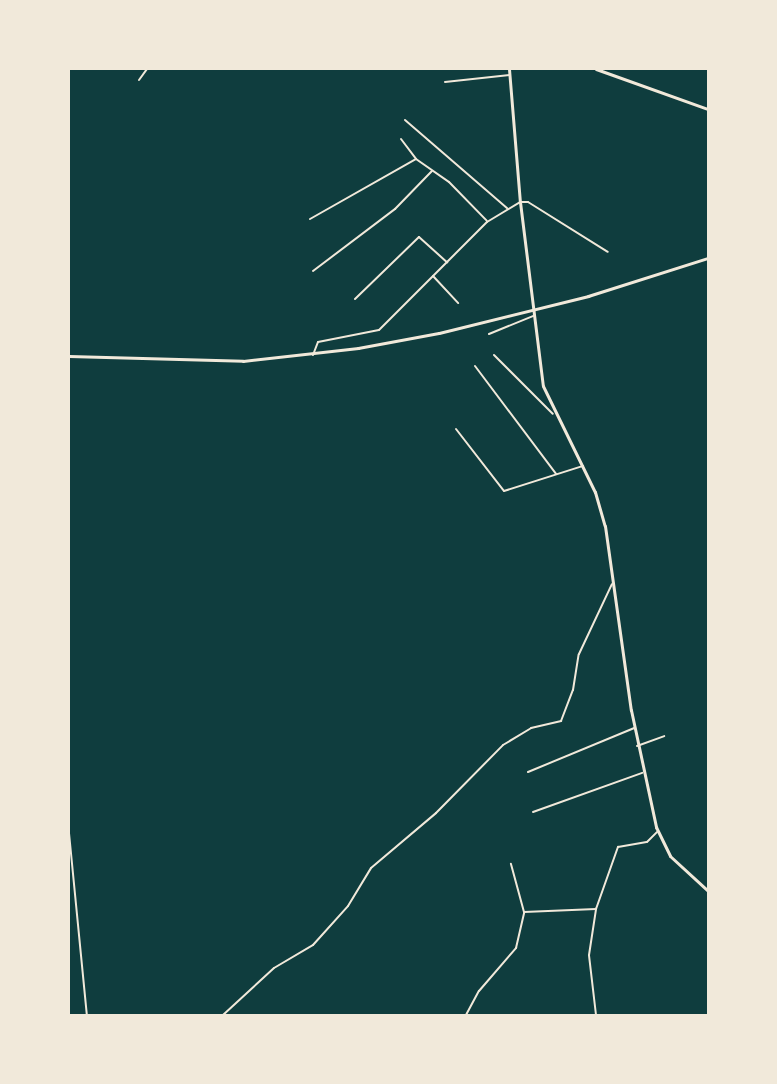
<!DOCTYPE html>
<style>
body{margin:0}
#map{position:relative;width:777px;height:1084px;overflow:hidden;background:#0f3d3e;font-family:"DM Sans",sans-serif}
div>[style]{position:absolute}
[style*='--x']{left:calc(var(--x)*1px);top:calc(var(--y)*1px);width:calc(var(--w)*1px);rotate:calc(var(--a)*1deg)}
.minor>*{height:2px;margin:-1px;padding:0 1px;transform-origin:1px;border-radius:1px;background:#f1e9da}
.secondary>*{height:3px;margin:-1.5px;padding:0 1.5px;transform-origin:1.5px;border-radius:1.5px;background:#f1e9da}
.primary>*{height:3px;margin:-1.5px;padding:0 1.5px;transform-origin:1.5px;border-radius:1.5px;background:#f1e9da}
span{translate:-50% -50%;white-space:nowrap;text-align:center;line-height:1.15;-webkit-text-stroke:4.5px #f1e9da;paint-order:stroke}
.frame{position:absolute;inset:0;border:70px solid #f1e9da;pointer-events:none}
</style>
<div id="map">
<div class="minor">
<i style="--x:139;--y:80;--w:14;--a:-54"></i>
<i style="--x:445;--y:82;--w:65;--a:-6.1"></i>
<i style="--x:405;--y:120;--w:135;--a:40.8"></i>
<i style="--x:401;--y:139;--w:25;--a:53"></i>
<i style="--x:416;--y:159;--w:40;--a:34.9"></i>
<i style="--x:449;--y:182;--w:54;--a:45.7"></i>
<i style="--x:310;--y:219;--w:122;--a:-29.5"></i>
<i style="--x:313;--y:271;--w:103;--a:-37.1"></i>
<i style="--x:395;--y:209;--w:53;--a:-45.8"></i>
<i style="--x:433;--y:276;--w:37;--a:47"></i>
<i style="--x:355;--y:299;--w:89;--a:-44.1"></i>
<i style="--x:419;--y:237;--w:38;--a:42"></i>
<i style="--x:489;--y:334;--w:48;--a:-22.2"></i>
<i style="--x:313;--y:355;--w:14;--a:-69"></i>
<i style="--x:318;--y:342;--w:62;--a:-11.1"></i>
<i style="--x:379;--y:330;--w:153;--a:-45"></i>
<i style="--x:487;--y:222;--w:39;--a:-31"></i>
<i style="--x:520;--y:202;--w:8;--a:0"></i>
<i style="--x:528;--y:202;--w:94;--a:32"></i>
<i style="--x:494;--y:355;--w:83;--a:45"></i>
<i style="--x:475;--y:366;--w:135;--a:53.1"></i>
<i style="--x:456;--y:429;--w:78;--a:52.3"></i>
<i style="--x:504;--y:491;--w:83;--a:-17.6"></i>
<i style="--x:637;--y:746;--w:29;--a:-20"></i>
<i style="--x:528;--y:772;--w:115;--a:-22.5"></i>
<i style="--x:533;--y:812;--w:116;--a:-19.7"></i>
<i style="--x:69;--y:833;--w:183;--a:84.4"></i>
<i style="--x:524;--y:912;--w:72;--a:-2.4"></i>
<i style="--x:708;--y:987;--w:14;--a:90"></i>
<i style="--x:223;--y:1015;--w:69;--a:-42.7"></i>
<i style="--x:274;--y:968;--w:45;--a:-30.5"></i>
<i style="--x:313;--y:945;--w:52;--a:-48.1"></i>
<i style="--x:348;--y:906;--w:44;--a:-58.8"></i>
<i style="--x:371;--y:868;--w:85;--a:-40.2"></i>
<i style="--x:436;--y:813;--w:95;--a:-45.4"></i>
<i style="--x:503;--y:745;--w:33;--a:-31"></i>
<i style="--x:531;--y:728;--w:31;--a:-13"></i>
<i style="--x:561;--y:721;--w:33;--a:-69"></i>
<i style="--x:573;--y:690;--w:36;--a:-81"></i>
<i style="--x:579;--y:654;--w:77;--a:-64.8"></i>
<i style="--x:466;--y:1015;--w:27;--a:-62"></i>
<i style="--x:479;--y:991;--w:57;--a:-49.3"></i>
<i style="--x:516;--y:948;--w:37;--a:-77"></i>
<i style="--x:524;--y:912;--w:50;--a:-105.2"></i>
<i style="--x:596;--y:1015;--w:60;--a:-96.7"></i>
<i style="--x:589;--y:955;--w:47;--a:-81.3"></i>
<i style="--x:596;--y:909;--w:66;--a:-70.5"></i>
<i style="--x:618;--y:847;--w:29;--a:-10"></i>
<i style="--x:647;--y:842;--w:14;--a:-45"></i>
</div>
<div class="secondary">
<i style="--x:509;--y:69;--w:133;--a:85.3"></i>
<i style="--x:520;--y:202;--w:185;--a:82.9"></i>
<i style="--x:543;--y:386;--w:118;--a:63.9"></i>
<i style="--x:595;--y:492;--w:35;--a:74"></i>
<i style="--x:605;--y:526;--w:186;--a:82"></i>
<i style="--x:631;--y:710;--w:120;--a:77.9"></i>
<i style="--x:656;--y:827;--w:32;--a:64"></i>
<i style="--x:670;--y:856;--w:52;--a:42.6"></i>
<i style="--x:596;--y:69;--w:119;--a:19.7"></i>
</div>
<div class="primary">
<i style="--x:69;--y:356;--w:174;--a:1.6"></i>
<i style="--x:243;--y:361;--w:116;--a:-6.4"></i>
<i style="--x:358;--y:348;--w:82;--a:-10.5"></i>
<i style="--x:439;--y:333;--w:154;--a:-13.9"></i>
<i style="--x:588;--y:296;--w:126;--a:-17.6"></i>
</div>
<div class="frame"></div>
</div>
